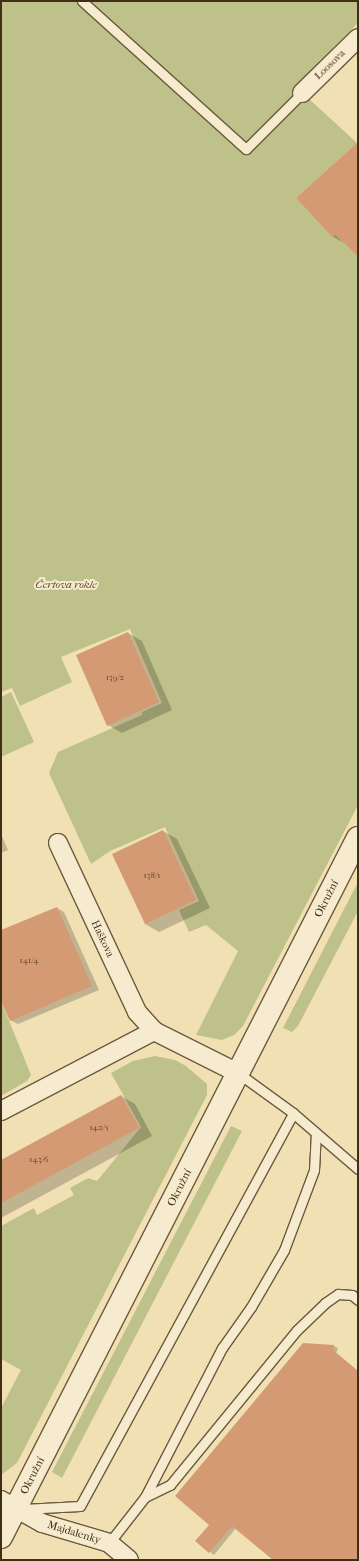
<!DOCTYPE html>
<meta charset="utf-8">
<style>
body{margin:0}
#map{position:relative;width:359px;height:1561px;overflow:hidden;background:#f1e0b3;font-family:"IM FELL French Canon",serif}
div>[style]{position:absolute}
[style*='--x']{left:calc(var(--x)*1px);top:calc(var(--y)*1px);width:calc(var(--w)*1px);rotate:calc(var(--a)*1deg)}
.green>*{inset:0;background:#bec18a}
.shadow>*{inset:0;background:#0003}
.building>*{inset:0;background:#d49a74}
.roads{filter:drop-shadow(1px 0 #6c5a3d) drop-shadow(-1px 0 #6c5a3d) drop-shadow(0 1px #6c5a3d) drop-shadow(0 -1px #6c5a3d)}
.service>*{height:9px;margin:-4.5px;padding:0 4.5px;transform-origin:4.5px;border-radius:4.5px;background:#f6ebce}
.minor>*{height:18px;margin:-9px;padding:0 9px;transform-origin:9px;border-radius:9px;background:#f6ebce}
.tertiary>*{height:22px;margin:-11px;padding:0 11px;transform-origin:11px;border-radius:11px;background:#f6ebce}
span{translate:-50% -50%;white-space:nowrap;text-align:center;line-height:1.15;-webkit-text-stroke:4px #f6ebce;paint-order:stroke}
.number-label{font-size:9px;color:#65492e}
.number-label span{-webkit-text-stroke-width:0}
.street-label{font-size:11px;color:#402e16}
.park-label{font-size:11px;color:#594b2d;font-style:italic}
.frame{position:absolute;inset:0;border:2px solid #402e16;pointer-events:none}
</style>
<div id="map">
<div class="green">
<i style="clip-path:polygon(1px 1px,358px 1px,358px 23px,295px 86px,357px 143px,296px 198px,332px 237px,335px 234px,358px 257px,358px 805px,243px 1026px,234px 1035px,222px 1040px,196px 1035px,238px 951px,206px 925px,189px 932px,179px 910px,199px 901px,165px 827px,110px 851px,91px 864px,49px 773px,58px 752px,142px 715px,142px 712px,162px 703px,130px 629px,61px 657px,72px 682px,20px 706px,12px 688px,1px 692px)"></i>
<i style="clip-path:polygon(11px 692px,34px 742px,1px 757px,1px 697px)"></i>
<i style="clip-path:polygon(358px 882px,358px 911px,298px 1026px,292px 1032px,283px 1028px)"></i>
<i style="clip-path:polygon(1px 1001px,31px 1075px,27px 1081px,1px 1096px)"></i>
<i style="clip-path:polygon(155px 1056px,175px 1060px,186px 1066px,207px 1084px,207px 1095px,17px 1463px,1px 1475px,1px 1408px,21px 1370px,1px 1359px,1px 1226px,34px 1208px,37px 1215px,74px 1195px,70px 1188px,88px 1178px,97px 1181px,141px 1127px,111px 1073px,133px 1061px)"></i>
<i style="clip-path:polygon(231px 1126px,242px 1131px,62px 1478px,52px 1472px)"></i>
</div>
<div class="shadow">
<i style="clip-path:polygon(358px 145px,358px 256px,346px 244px,333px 237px,297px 198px)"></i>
<i style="clip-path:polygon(128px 633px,142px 641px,172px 710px,122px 733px,108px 725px)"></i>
<i style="clip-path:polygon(163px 831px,177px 839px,210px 908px,159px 932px,145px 924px)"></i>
<i style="clip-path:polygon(1px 834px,8px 850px,1px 853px)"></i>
<i style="clip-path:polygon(57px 908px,64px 912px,99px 990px,18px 1024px,10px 1020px,1px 998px,1px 931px)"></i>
<i style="clip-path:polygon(121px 1096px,135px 1104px,152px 1136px,1px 1218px,1px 1161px)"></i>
<i style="clip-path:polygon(304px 1344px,334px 1346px,338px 1348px,336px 1353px,358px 1371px,358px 1560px,274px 1560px,236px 1528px,214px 1555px,196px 1541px,210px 1525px)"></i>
</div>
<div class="building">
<i style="clip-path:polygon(358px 142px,358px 257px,335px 234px,332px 237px,296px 198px)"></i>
<i style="clip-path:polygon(128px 632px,159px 702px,107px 726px,76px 655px)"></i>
<i style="clip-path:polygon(163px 830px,196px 900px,145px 924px,112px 854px)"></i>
<i style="clip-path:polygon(57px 907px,92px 986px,10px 1021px,1px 1001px,1px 930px)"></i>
<i style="clip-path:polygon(121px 1095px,139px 1128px,1px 1203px,1px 1160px)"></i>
<i style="clip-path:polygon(303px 1343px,334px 1345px,333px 1350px,358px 1371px,358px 1560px,273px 1560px,232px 1526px,209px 1553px,195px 1541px,209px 1525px,175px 1496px)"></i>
</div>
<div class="roads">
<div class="service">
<i style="--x:82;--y:1;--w:221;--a:42.1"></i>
<i style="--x:246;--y:149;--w:79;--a:-45"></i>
<i style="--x:238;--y:1073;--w:68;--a:36"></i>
<i style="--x:293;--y:1113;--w:86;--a:40.7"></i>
<i style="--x:145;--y:1497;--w:28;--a:-26"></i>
<i style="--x:170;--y:1485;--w:200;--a:-50.7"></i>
<i style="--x:297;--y:1330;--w:39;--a:-44"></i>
<i style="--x:325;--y:1303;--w:16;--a:-35"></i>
<i style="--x:338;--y:1294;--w:14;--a:4"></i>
<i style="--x:352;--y:1295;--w:8;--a:40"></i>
<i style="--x:23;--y:1509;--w:57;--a:-3"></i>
<i style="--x:80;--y:1506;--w:447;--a:-61.5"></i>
<i style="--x:109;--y:1543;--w:58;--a:-52"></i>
<i style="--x:145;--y:1497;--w:168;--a:-62.7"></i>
<i style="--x:222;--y:1348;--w:50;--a:-54.7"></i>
<i style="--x:251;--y:1307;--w:66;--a:-59.9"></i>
<i style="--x:284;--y:1250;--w:85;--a:-69.4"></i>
<i style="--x:314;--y:1170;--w:35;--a:-87"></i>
</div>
<div class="minor">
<i style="--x:302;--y:93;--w:78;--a:-44.5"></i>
<i style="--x:58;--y:843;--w:187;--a:64.9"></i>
<i style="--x:137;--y:1012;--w:25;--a:48"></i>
<i style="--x:154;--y:1031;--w:94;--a:26.6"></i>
<i style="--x:1;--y:1111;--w:173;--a:-27.6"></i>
<i style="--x:1;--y:1500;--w:47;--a:29.3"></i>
<i style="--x:42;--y:1523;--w:70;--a:16.6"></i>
<i style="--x:109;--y:1543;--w:26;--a:40"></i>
</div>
<div class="tertiary">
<i style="--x:1;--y:1537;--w:785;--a:-62.95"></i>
</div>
</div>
<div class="number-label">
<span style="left:115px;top:677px">139/2</span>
<span style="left:152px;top:875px">138/1</span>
<span style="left:29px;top:960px">141/4</span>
<span style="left:99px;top:1127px">142/5</span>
<span style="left:39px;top:1159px">143/6</span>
</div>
<div class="street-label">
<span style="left:330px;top:65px;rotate:-44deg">Loosova</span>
<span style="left:327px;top:899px;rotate:-63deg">Okružní</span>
<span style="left:102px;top:939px;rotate:65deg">Haškova</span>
<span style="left:180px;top:1188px;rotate:-63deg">Okružní</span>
<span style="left:33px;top:1476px;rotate:-63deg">Okružní</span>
<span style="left:74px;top:1533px;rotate:17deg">Majdalenky</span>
</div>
<div class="park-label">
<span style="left:66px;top:585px">Čertova rokle</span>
</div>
<div class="frame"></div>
</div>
